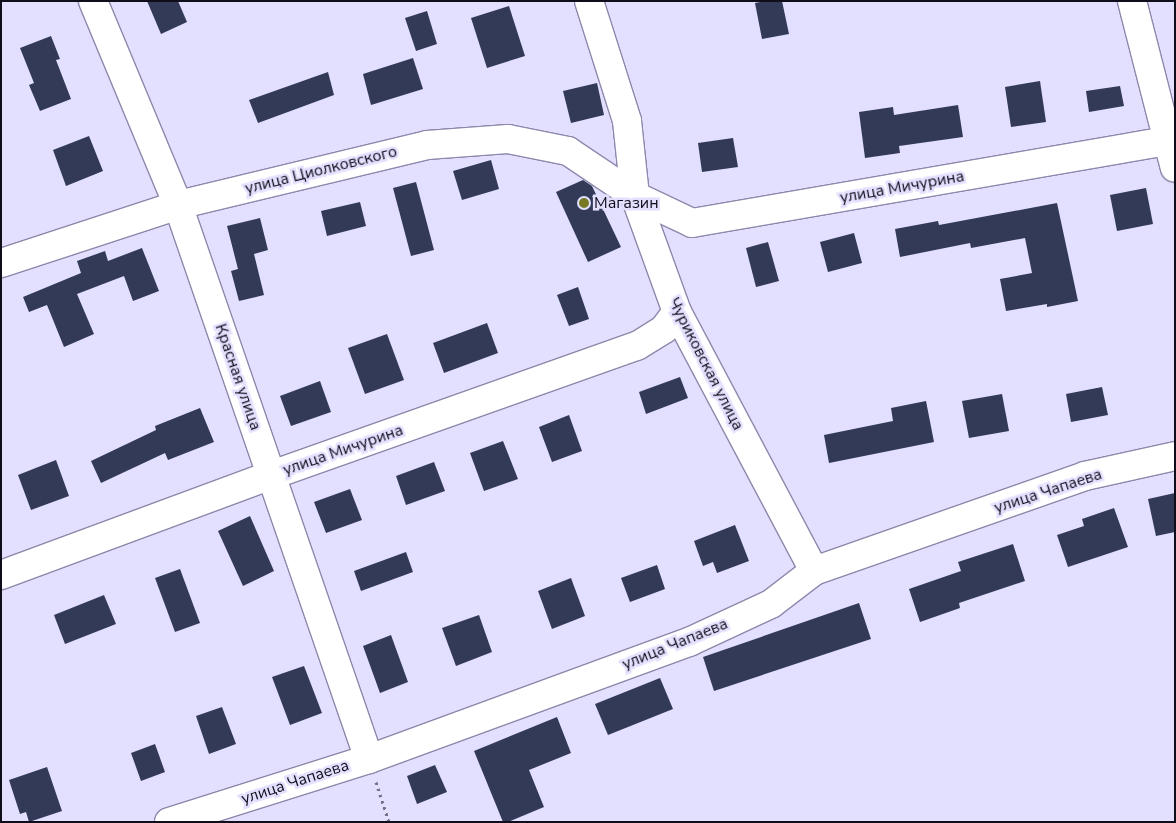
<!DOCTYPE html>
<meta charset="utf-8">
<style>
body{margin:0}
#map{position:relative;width:1176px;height:823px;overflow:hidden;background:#e3dffe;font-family:"Nunito Sans",sans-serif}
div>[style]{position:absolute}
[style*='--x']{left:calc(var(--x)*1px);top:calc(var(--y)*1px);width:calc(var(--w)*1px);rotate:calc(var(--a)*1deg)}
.building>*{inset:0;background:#323a58}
.path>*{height:3px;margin-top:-1.5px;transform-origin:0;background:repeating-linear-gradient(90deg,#716f84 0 2.5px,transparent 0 6.5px)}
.roads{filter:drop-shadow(1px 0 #8d88ab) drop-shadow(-1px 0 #8d88ab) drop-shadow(0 1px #8d88ab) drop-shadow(0 -1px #8d88ab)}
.minor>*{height:28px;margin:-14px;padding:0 14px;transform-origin:14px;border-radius:14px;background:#fff}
.dots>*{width:14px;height:14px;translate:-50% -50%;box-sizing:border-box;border:2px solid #e3dffe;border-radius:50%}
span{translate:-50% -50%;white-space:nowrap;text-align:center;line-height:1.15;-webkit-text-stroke:5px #e3dffe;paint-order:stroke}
.street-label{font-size:16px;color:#0f0d1a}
.poi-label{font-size:16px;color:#0f0d1a}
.left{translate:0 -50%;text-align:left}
.frame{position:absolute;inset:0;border:2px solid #0f0d1a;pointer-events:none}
</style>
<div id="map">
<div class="building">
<i style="clip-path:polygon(147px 1px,178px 1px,187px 22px,161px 34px)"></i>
<i style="clip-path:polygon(765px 1px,782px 1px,789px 34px,762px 39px,755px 3px)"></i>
<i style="clip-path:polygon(509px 6px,525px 56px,487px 68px,471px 18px)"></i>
<i style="clip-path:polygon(427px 11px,437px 44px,416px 51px,405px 18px)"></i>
<i style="clip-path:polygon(51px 36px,60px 59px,56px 60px,71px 99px,40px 111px,29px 85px,34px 83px,20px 48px)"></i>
<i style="clip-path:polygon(413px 58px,423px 89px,371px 105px,363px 74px)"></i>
<i style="clip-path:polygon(328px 72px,334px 95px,258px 123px,249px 100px)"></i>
<i style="clip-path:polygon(1040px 81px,1046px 122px,1011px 127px,1005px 87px)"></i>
<i style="clip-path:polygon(597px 83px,604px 115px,571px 123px,563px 91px)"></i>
<i style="clip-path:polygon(1120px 86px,1124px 106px,1089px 112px,1086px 91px)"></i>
<i style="clip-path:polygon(958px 105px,963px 137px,899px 146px,900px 153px,865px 158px,859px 112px,893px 107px,894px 115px)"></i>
<i style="clip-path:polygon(89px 136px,103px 171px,66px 186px,53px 150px)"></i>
<i style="clip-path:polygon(733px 138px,738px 167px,702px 172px,698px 143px)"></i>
<i style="clip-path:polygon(491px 160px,499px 189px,462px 200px,453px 171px)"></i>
<i style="clip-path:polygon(583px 180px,592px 186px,621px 247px,588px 262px,556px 192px)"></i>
<i style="clip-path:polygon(416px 182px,434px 250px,411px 256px,393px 188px)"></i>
<i style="clip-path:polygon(1146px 188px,1153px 224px,1117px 231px,1110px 195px)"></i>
<i style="clip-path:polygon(360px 202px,366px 226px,327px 236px,321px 211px)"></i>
<i style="clip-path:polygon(1057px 203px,1078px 301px,1047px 307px,1047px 304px,1006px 311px,1000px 279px,1032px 273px,1025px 238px,971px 248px,970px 243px,900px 257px,895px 229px,938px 221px,939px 225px)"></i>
<i style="clip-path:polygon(260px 218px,268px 250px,254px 254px,264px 295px,239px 301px,231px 271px,238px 269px,227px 226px)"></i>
<i style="clip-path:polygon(854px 233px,862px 263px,828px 272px,820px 242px)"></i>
<i style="clip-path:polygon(768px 242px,779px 281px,756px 287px,746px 248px)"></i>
<i style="clip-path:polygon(142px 248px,159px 291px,133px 301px,124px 276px,77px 294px,94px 334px,64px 347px,47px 305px,29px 312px,23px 297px,81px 273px,77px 261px,105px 251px,108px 261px)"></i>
<i style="clip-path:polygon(578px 287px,589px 319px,569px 326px,557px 295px)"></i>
<i style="clip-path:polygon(487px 323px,498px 353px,444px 373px,433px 343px)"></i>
<i style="clip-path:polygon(387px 334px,404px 380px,365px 394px,348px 348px)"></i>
<i style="clip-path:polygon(680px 377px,688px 398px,646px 414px,639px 392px)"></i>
<i style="clip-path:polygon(320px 381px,331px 412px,291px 426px,280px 396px)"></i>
<i style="clip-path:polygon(1102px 387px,1108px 415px,1071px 422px,1066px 394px)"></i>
<i style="clip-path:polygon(1002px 394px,1009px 431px,969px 438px,962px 401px)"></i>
<i style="clip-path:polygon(926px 401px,934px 442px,829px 463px,824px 435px,893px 421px,891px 408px)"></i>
<i style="clip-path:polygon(200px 408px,214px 442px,168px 460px,165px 453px,101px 483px,91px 461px,156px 430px,155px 426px)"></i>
<i style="clip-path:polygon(569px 415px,582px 451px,552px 462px,539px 427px)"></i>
<i style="clip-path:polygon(503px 441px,518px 479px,484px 491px,470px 453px)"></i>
<i style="clip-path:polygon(56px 460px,69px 496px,31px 510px,18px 475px)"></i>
<i style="clip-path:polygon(434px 462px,445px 491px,406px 505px,396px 476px)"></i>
<i style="clip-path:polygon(350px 489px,362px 520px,326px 533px,314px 502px)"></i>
<i style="clip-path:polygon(1175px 493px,1175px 532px,1156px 536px,1148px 499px)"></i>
<i style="clip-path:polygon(1114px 508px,1128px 547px,1068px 567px,1057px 535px,1084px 526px,1082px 519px)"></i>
<i style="clip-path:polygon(250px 516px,274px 571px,243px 586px,218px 531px)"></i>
<i style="clip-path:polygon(735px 525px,749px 561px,717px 573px,713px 562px,703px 566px,694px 541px)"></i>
<i style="clip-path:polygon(1013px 544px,1025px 581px,959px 603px,960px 608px,920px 622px,909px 589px,961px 571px,958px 562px)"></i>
<i style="clip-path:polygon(406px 552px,413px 572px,361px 591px,354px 571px)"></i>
<i style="clip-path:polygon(657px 565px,665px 589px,630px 602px,621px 578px)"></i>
<i style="clip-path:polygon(180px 569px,200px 623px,175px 632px,155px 578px)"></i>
<i style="clip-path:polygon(571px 578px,585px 616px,552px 629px,538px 591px)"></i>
<i style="clip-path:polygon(104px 595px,116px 624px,65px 644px,54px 615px)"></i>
<i style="clip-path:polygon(859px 603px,871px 639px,714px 691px,703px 657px)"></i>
<i style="clip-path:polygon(479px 615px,492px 652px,456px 666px,442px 628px)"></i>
<i style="clip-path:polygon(391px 635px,408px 682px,380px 693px,363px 646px)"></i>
<i style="clip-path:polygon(304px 666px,322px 713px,290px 725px,272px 677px)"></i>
<i style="clip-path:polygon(660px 678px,673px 709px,608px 735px,595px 704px)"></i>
<i style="clip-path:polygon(222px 707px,236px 744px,209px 754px,196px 716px)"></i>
<i style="clip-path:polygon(557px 717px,571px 753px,529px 770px,544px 807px,508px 822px,503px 822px,474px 751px)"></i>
<i style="clip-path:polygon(155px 744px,165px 772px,141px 781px,131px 753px)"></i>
<i style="clip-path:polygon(435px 765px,447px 792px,417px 804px,407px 776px)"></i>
<i style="clip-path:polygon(47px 767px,62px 811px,29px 822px,26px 812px,20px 814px,9px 780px)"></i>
</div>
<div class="path">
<i style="--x:376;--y:782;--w:42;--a:72"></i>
</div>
<div class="roads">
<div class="minor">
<i style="--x:93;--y:1;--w:221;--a:67.4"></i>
<i style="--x:178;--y:205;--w:586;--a:70.98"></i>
<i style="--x:589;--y:1;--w:126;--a:72.4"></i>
<i style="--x:627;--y:121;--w:75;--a:83.9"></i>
<i style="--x:635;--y:196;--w:123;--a:70.1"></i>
<i style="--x:677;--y:312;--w:293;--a:62.1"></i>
<i style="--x:1132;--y:1;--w:172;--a:75.6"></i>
<i style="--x:1;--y:263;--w:186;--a:-18.1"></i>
<i style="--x:178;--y:205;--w:256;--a:-13.5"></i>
<i style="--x:427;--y:145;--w:81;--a:-4.2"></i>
<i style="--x:508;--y:139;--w:61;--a:11.3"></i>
<i style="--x:568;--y:151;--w:81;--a:33.9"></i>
<i style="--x:635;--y:196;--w:63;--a:25.3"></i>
<i style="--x:692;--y:223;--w:490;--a:-9.8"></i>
<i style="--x:1;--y:575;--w:289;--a:-20.3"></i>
<i style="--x:272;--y:475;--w:387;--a:-19.5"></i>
<i style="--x:637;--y:346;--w:32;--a:-32"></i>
<i style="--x:664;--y:329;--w:21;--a:-53"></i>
<i style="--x:169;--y:822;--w:210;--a:-17.5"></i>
<i style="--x:369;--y:759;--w:341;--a:-20.1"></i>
<i style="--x:689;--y:642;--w:90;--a:-24.9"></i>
<i style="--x:771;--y:604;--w:54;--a:-37.5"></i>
<i style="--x:814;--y:571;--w:287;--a:-19.3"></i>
<i style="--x:1085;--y:476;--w:92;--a:-12.5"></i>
</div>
</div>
<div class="dots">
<i style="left:584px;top:203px;background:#777a23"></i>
</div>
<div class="street-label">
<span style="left:321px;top:170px;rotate:-14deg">улица Циолковского</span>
<span style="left:902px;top:187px;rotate:-10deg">улица Мичурина</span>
<span style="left:706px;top:364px;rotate:63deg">Чуриковская улица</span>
<span style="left:238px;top:377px;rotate:71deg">Красная улица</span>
<span style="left:343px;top:450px;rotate:-19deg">улица Мичурина</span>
<span style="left:1048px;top:491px;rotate:-18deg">улица Чапаева</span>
<span style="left:675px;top:644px;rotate:-22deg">улица Чапаева</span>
<span style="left:295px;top:782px;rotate:-18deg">улица Чапаева</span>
</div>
<div class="poi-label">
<span class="left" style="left:594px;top:203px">Магазин</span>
</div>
<div class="frame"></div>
</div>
